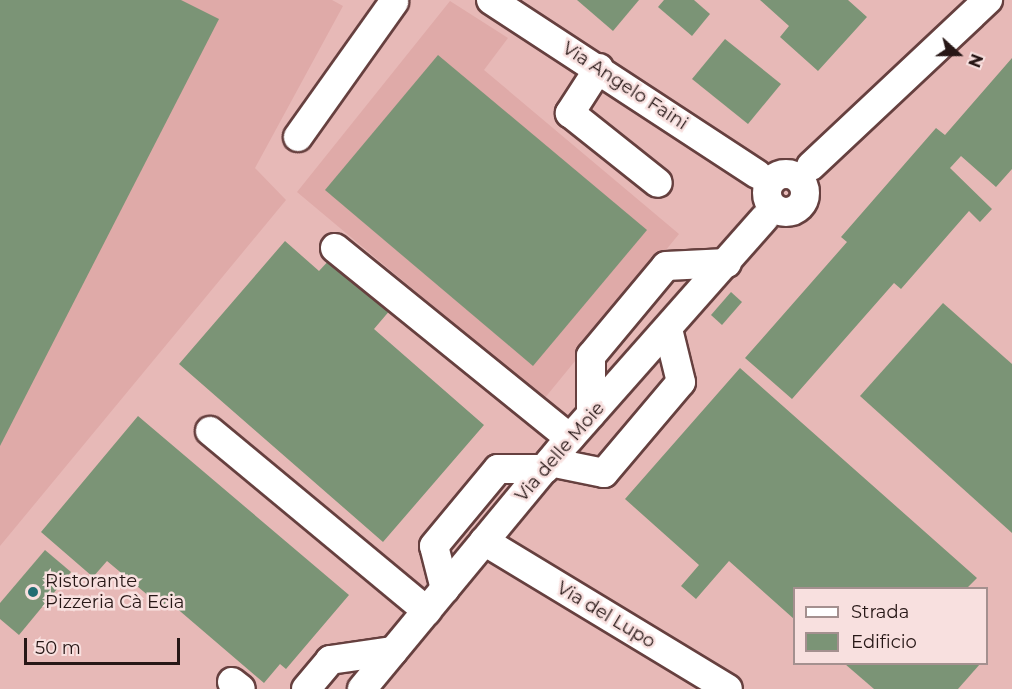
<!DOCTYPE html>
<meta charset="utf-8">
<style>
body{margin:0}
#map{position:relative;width:1012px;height:689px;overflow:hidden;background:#e7b9b7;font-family:Montserrat,sans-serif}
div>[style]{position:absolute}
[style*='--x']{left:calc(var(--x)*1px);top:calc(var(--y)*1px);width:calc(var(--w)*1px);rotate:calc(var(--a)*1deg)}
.built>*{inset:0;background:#dfaaa8}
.building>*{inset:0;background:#7b9476}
.roads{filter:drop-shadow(2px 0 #66403f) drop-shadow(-2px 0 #66403f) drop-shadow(0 2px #66403f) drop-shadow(0 -2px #66403f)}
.minor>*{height:28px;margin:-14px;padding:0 14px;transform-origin:14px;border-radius:14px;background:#fff}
.minor>.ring{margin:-14px;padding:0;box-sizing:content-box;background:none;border:28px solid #fff;border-radius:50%}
.dots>*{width:16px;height:16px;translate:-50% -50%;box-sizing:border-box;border:3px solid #f8e0df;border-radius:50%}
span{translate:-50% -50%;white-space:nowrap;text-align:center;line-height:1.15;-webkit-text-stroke:5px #f8e0df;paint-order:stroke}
.street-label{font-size:18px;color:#271716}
.poi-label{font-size:18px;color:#271716}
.left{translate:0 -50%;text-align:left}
.legend{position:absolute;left:793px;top:587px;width:195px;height:78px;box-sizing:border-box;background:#f8e0df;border:2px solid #a4908f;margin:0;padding:8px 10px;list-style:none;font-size:18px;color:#271716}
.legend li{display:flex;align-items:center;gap:12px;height:30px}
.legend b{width:30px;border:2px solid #a4908f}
.north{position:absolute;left:928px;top:24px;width:60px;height:60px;-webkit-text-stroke:4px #f8e0df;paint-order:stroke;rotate:111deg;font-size:16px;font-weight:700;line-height:24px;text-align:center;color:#271716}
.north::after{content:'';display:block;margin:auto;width:21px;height:27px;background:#271716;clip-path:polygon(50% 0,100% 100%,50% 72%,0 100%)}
.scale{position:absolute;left:24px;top:638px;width:156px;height:27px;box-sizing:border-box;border:3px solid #271716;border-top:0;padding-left:8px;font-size:18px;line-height:21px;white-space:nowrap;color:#271716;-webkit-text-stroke:4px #f8e0df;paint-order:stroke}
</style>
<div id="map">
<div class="built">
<i style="clip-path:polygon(0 0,332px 0,343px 6px,255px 168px,286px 200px,0 546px)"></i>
<i style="clip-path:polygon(450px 1px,508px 38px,484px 70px,679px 234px,544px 399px,297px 192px)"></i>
</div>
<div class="building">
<i style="clip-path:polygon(0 0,181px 0,219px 19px,0 446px)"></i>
<i style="clip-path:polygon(577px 0,639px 0,613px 31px)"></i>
<i style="clip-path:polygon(664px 0,694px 0,710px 14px,692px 36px,658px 7px)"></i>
<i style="clip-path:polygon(760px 0,848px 0,867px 17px,818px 71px,780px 37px,789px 26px)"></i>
<i style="clip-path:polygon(725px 39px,781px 84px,748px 124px,692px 79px)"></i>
<i style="clip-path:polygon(438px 55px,647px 230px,533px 366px,325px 190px)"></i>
<i style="clip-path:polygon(1012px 58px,1012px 169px,996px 187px,961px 156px,950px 168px,992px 209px,980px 222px,969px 211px,901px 289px,894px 283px,792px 399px,745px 358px,847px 242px,841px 237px,936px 128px,945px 135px)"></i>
<i style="clip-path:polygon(285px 241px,319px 271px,332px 257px,391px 309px,374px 329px,484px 425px,383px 542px,179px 364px)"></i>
<i style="clip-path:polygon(731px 292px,742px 302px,722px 325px,711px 315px)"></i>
<i style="clip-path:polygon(943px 303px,1012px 364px,1012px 533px,860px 396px)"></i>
<i style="clip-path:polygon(740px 368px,977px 578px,967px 588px,794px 588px,794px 619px,729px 561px,696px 599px,681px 586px,699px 565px,625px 499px)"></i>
<i style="clip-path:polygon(138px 416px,349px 595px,286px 669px,280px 664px,264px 683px,174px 606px,176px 603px,170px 598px,162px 607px,107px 561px,93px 577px,41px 532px)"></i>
<i style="clip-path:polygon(45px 550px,71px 572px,19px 635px,0 619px,0 603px)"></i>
<i style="clip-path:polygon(845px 664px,980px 664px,958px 689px,874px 689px)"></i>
</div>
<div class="roads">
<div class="minor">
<i style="--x:491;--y:0;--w:318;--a:33.2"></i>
<i style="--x:599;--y:68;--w:54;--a:122.8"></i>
<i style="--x:570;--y:113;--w:112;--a:38.5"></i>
<i style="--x:298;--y:137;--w:166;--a:-54.6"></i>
<i style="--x:811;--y:166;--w:243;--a:-43.2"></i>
<i class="ring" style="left:767px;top:174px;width:10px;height:10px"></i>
<i style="--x:335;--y:248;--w:302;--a:39"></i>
<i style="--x:591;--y:414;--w:58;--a:-90"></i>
<i style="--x:591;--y:356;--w:117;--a:-50.2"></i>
<i style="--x:666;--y:266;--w:61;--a:-2.8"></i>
<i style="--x:210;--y:431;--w:282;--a:39.7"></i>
<i style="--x:550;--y:462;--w:55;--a:11.5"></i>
<i style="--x:604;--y:473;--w:119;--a:-49.8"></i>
<i style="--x:681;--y:382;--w:55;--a:-103.8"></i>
<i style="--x:484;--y:541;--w:285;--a:31.2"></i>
<i style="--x:445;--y:589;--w:44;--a:-104.3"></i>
<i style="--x:434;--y:546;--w:100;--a:-50.3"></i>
<i style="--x:498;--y:469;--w:47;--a:0"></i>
<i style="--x:232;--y:682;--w:11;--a:38"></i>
<i style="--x:306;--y:689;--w:38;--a:-50"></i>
<i style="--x:330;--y:660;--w:64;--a:-8.1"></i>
<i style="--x:362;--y:689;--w:326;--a:-50.4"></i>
<i style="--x:570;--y:438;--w:293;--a:-48.5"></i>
</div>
</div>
<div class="dots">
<i style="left:33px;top:592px;background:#226d72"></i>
</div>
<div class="street-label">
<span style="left:625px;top:86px;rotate:33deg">Via Angelo Faini</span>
<span style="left:560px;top:452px;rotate:-49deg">Via delle Moie</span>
<span style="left:606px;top:615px;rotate:31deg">Via del Lupo</span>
</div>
<div class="poi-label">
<span class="left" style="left:45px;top:592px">Ristorante<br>Pizzeria Cà Ecia</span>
</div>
<ul class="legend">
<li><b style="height:8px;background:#fff"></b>Strada</li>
<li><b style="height:16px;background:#7b9476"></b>Edificio</li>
</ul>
<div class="north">N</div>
<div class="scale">50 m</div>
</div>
